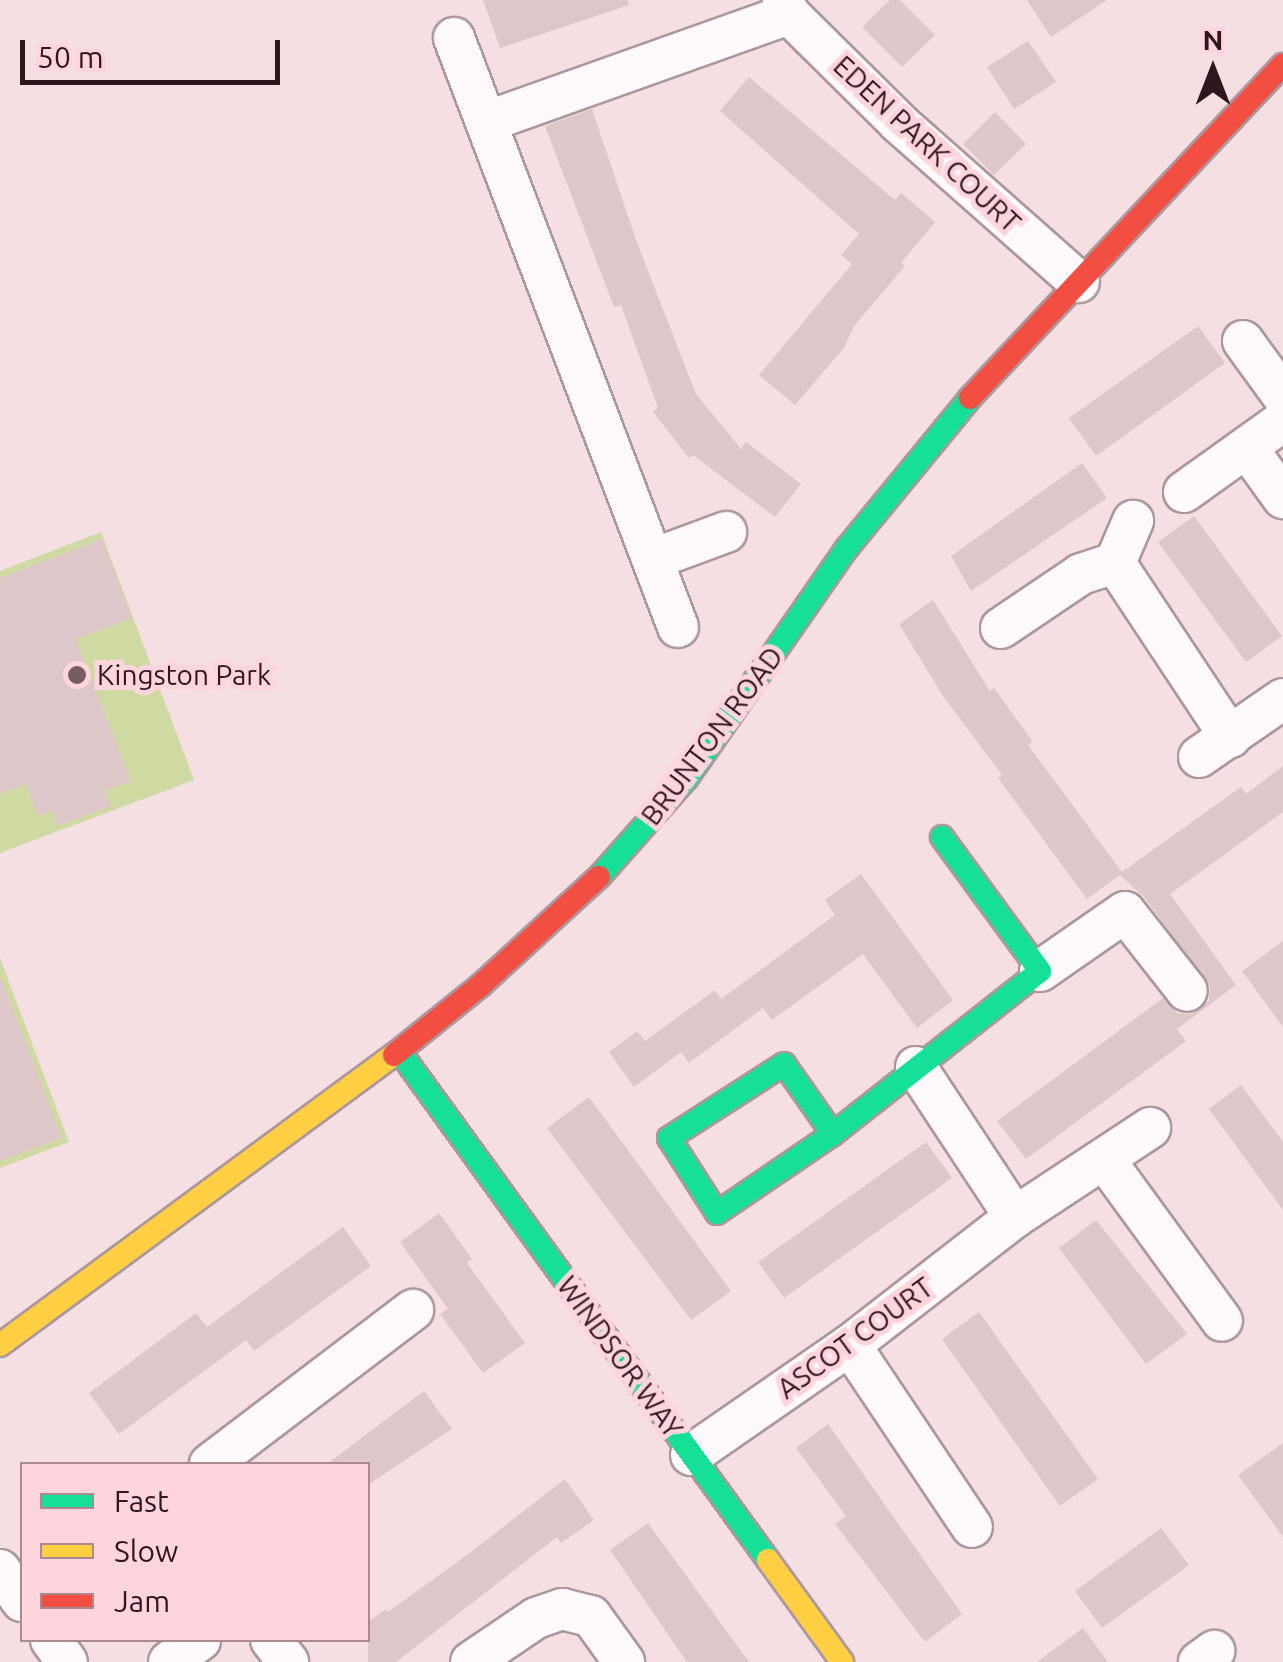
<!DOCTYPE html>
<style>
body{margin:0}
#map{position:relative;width:1283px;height:1662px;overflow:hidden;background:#f5dfe3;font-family:Ubuntu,sans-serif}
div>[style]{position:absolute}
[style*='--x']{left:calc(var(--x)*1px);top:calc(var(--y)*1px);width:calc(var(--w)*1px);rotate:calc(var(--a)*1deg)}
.green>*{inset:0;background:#cfdaa2}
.building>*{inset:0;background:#ddc7c8}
.roads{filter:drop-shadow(2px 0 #ac979c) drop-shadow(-2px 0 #ac979c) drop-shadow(0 2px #ac979c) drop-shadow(0 -2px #ac979c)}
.street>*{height:40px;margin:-20px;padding:0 20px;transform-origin:20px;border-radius:20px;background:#fefafb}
.fast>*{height:22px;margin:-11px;padding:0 11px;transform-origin:11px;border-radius:11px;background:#16e098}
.slow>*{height:22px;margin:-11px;padding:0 11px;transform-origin:11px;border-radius:11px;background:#ffcf43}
.jam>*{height:22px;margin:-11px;padding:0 11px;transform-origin:11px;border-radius:11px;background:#f24e42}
.dots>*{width:28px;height:28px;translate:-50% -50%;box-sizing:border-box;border:5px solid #ffd5dd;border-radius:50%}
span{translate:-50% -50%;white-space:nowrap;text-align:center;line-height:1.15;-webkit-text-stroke:10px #ffd5dd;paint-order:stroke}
.street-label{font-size:28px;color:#30171d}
.poi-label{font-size:28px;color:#30171d}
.left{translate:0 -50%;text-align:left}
.legend{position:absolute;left:20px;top:1462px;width:350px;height:180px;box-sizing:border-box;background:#ffd5dd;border:2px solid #ac8990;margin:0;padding:12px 18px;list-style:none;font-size:30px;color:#30171d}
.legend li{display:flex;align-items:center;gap:20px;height:50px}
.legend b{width:50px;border:2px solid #ac8990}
.north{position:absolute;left:1163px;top:20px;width:100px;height:100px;-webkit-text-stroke:8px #ffd5dd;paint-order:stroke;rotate:0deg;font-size:28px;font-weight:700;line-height:40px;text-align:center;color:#30171d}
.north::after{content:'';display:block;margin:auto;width:35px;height:45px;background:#30171d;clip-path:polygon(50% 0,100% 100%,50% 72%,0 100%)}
.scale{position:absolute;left:20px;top:40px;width:260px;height:45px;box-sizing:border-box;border:5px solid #30171d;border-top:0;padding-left:12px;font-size:30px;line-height:35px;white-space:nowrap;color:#30171d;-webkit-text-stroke:8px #ffd5dd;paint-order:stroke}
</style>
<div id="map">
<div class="green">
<i style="clip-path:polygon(101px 532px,194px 780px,0 853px,0 571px)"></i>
<i style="clip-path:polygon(0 958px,69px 1142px,0 1168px)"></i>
</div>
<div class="building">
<i style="clip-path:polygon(483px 0,628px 0,629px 5px,500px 48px)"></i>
<i style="clip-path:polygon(890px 0,900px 0,935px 35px,902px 67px,862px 27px)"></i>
<i style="clip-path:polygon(1027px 0,1107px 0,1051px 37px)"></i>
<i style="clip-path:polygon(1028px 41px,1056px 82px,1014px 109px,987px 67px)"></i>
<i style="clip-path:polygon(749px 77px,895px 200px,901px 193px,935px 222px,901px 263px,905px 266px,854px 326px,844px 348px,795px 405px,759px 375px,852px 264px,841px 255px,859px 234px,720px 111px)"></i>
<i style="clip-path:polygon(592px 109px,636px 240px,696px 394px,741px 449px,746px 442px,801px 484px,775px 517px,693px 455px,689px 458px,653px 412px,658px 408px,621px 305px,614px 307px,545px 126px)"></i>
<i style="clip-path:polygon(995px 112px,1026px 144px,994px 175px,963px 144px)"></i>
<i style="clip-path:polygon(1198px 326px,1225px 363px,1096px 456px,1069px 418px)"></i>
<i style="clip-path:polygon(1082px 463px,1107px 498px,971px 591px,951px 556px)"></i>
<i style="clip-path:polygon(1194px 516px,1282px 636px,1246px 662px,1158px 542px)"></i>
<i style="clip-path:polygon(102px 539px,132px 618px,76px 639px,131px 781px,105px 791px,111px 806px,58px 826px,52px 811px,38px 816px,26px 784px,0 794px,0 578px)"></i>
<i style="clip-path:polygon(933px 600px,990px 691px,994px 688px,1033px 742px,1028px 745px,1122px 872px,1241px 787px,1246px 794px,1283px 766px,1283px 812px,1170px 894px,1236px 985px,1177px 1029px,1186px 1041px,1026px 1159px,997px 1121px,1163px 998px,1177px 1013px,1191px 1014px,1209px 1001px,1210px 987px,1144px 897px,1120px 875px,1087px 899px,998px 778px,1002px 775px,943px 696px,899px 624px)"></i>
<i style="clip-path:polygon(861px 874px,953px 1000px,917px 1028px,863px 954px,772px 1020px,763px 1008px,689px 1063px,681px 1052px,634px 1087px,609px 1052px,637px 1031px,645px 1041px,715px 990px,721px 999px,835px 915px,825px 900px)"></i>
<i style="clip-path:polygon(1283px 941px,1283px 1027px,1242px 971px)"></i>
<i style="clip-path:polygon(2px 980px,62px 1138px,0 1161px,0 981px)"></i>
<i style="clip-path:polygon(1241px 1085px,1283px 1142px,1283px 1210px,1209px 1109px)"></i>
<i style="clip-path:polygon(589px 1097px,731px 1291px,691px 1320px,547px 1128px)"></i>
<i style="clip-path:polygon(926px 1142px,952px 1178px,784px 1298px,758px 1262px)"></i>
<i style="clip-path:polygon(439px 1213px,472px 1259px,467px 1263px,525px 1343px,483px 1373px,440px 1314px,448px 1309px,400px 1242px)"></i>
<i style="clip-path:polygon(1096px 1220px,1187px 1334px,1146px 1364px,1059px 1248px)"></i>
<i style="clip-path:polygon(343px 1227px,371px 1266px,254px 1351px,246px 1340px,119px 1434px,89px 1393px,196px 1313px,207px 1327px)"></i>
<i style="clip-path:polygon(979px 1312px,1098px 1479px,1060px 1506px,942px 1339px)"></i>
<i style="clip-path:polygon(424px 1391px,452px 1429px,368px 1485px,368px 1464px,327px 1464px)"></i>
<i style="clip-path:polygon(828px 1424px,962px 1614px,925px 1642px,835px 1524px,846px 1516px,796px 1448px)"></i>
<i style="clip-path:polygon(1283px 1443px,1283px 1537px,1238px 1475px)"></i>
<i style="clip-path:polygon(565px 1479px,594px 1520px,561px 1543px,557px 1537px,396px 1662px,368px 1662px,368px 1622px,386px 1609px,388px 1612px,471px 1552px)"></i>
<i style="clip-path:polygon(648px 1523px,693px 1585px,749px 1662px,687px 1662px,610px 1550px)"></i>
<i style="clip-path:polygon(1161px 1528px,1189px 1565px,1102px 1628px,1075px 1591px)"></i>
<i style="clip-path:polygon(1083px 1628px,1108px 1662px,1037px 1662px)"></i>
</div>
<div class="roads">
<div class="street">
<i style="--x:783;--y:0;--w:15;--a:67"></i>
<i style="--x:789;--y:14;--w:155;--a:44.7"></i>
<i style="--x:899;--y:123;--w:240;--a:41.5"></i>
<i style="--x:454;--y:38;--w:630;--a:69.18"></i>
<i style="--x:486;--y:122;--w:322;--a:-19.6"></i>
<i style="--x:1243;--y:341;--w:68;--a:54"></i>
<i style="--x:1247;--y:448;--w:62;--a:54.2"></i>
<i style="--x:1184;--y:492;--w:122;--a:-35.6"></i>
<i style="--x:653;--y:559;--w:78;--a:-20.3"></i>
<i style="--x:1115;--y:563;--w:46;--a:-66.8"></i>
<i style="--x:1001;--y:628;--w:97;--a:-34"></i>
<i style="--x:1081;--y:574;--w:36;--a:-18"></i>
<i style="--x:1115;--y:563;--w:209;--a:56.5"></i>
<i style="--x:1199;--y:757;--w:102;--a:-34.6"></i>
<i style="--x:1040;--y:971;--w:103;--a:-34.8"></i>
<i style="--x:1125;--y:912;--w:100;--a:51.9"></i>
<i style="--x:916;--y:1067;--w:180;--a:56.6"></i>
<i style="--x:1015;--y:1217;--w:162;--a:-33.4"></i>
<i style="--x:1104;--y:1159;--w:200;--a:53.9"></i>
<i style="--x:850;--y:1345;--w:219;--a:56.2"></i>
<i style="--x:691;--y:1455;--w:193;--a:-34.7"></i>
<i style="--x:850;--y:1345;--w:209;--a:-37.8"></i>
<i style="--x:210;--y:1464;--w:255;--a:-37.2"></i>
<i style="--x:0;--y:1570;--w:38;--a:55"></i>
<i style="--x:51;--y:1640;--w:27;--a:54"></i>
<i style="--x:271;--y:1640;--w:28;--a:52"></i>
<i style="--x:169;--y:1662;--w:38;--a:-35"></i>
<i style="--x:471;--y:1662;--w:78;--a:-34.1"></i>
<i style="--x:536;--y:1618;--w:28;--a:-19"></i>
<i style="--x:562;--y:1609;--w:30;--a:14"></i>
<i style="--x:591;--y:1616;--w:57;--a:54.3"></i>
<i style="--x:1199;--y:1662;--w:19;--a:-36"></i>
</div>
<div class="fast">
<i style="--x:599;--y:877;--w:132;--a:-48.4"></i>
<i style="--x:687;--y:778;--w:280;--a:-55.2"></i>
<i style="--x:847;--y:548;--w:194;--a:-50.6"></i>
<i style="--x:399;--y:1051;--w:629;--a:54.06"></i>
<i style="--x:833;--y:1134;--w:85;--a:-125"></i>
<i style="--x:784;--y:1064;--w:137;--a:147.2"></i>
<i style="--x:669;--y:1138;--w:89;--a:57.4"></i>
<i style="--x:717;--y:1213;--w:140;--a:-34.3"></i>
<i style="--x:833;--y:1134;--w:263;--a:-38.2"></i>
<i style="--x:1040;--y:971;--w:166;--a:-126.2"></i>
</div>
<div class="slow">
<i style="--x:0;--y:1345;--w:489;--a:-36.4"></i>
<i style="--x:768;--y:1560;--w:126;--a:54"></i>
</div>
<div class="jam">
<i style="--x:970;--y:398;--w:457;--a:-46.8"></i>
<i style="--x:394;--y:1055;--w:112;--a:-38.8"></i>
<i style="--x:481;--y:985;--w:160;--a:-42.5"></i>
</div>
</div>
<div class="dots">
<i style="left:77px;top:675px;background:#755d62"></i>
</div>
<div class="street-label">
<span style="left:927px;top:144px;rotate:43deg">EDEN PARK COURT</span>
<span style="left:712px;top:736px;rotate:-53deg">BRUNTON ROAD</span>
<span style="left:855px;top:1338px;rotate:-36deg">ASCOT COURT</span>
<span style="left:620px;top:1357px;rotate:54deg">WINDSOR WAY</span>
</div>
<div class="poi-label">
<span class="left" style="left:97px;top:675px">Kingston Park</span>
</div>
<ul class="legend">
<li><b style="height:12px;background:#16e098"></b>Fast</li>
<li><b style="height:12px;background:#ffcf43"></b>Slow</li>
<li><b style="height:12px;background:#f24e42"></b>Jam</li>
</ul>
<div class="north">N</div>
<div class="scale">50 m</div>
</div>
